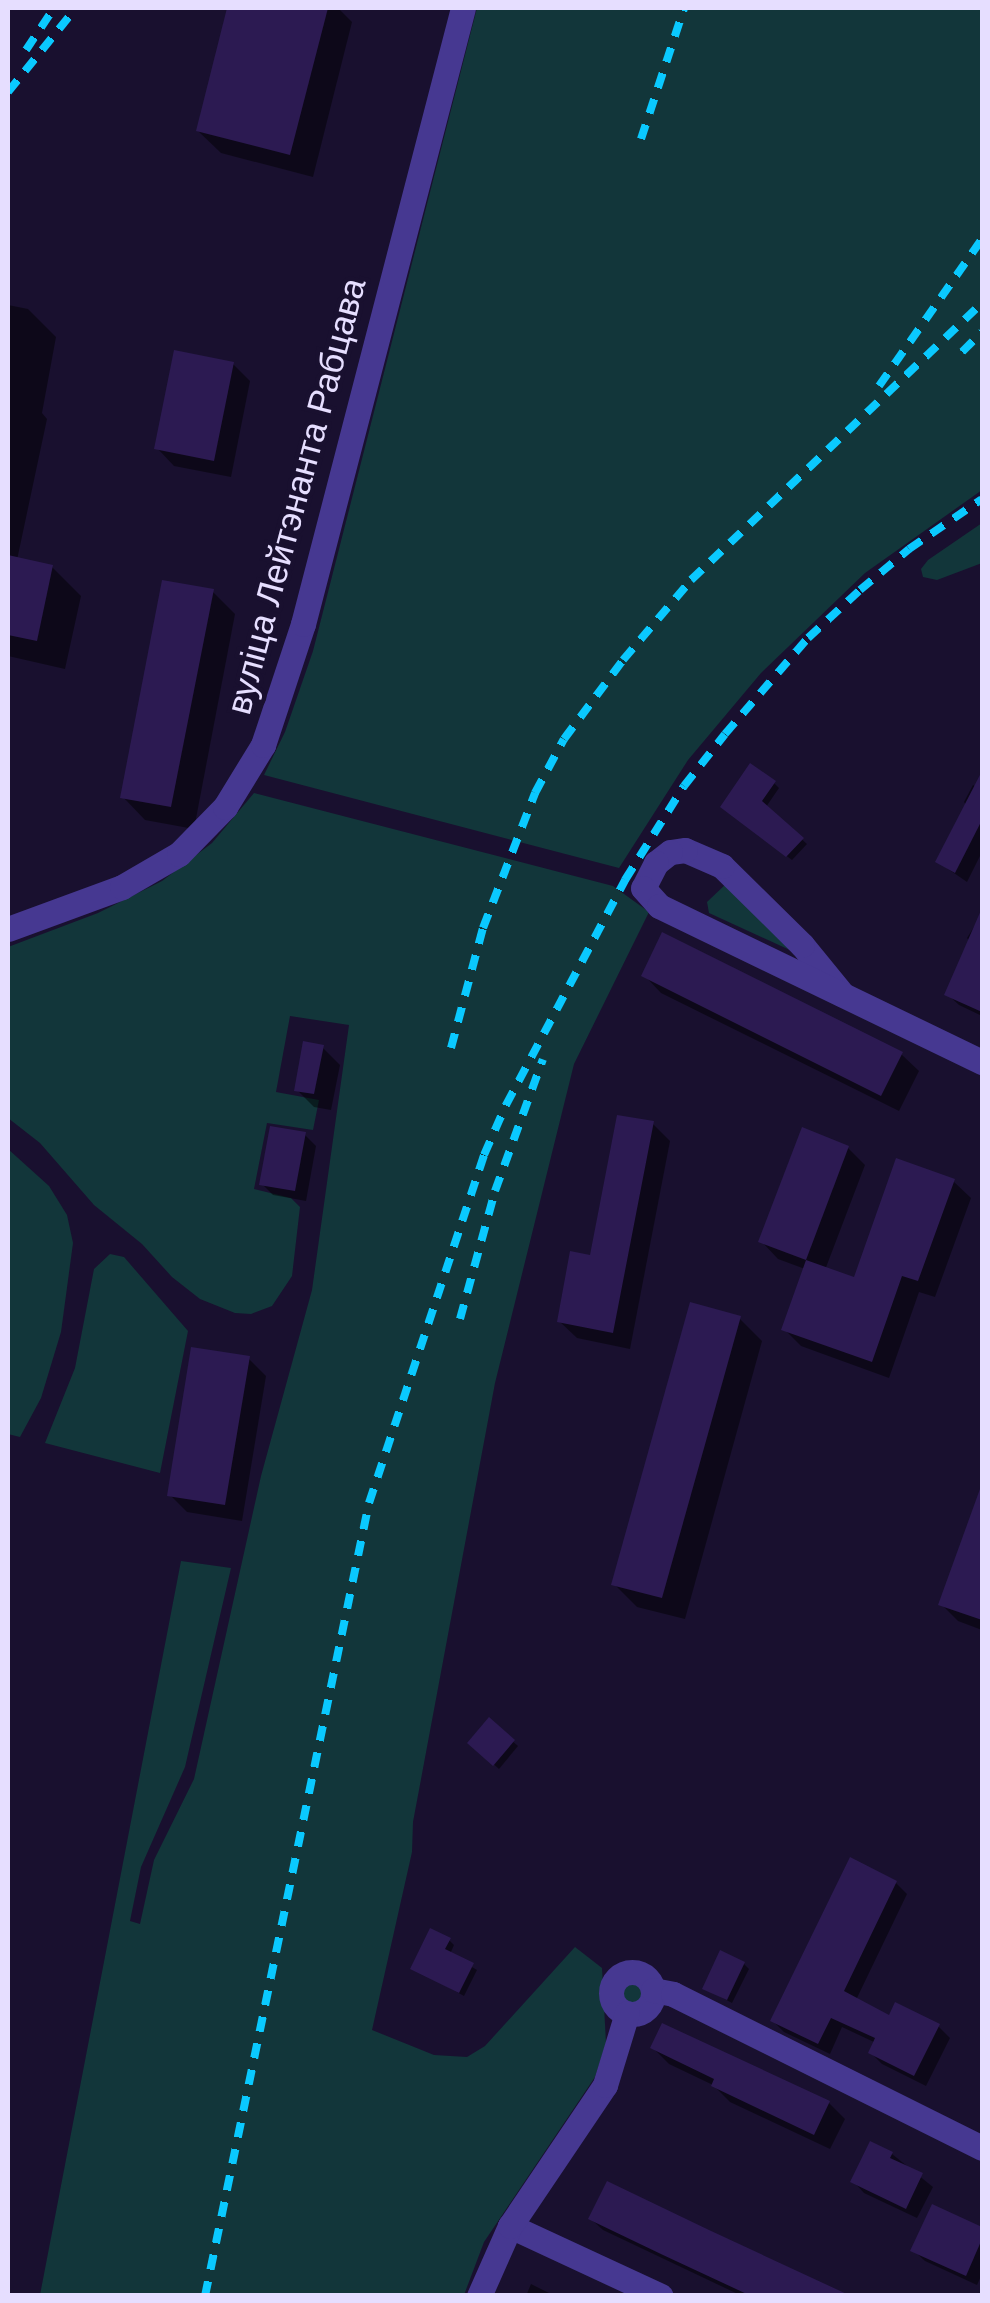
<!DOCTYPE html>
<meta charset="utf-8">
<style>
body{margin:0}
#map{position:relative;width:990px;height:2303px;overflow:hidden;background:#19102f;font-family:Arial,sans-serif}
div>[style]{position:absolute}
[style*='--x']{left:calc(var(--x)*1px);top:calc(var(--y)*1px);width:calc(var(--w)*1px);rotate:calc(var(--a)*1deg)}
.green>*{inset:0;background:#12363a}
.round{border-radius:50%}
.shadow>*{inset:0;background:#0007}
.building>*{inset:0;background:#2c1a52}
.minor>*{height:25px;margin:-12.5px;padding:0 12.5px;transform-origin:12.5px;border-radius:12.5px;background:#463891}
.minor>.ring{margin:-12.5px;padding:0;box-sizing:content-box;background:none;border:25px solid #463891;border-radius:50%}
.rail>*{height:8px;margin-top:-4px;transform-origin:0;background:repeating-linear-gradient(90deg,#0ac9ff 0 15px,transparent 0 27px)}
span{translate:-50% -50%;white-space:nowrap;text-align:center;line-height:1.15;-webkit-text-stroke:9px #19102f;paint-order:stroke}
.street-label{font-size:35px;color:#e6deff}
.frame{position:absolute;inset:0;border:10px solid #e6deff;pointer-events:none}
</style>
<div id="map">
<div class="green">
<i style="clip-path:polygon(477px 8px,982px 8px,982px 490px,865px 573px,761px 673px,688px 760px,619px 868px,264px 775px,285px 732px,313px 651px)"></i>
<i style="clip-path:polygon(982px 523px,982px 563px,937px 580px,923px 577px,921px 569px,928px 560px)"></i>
<i style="clip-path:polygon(254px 793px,613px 886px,649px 912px,574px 1064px,495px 1383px,413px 1822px,412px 1852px,372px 2030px,434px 2055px,467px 2057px,485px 2046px,575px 1947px,602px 1968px,606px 2043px,595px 2077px,484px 2242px,464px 2295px,40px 2295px,181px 1561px,231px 1568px,185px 1767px,141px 1867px,130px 1921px,140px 1924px,154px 1860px,194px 1779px,261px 1476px,312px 1290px,349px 1025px,290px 1016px,276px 1092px,319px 1100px,313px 1130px,267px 1123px,254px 1189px,291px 1198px,300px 1207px,292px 1276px,272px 1306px,251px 1314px,235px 1313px,200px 1299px,172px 1277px,142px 1244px,94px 1205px,40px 1143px,8px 1118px,8px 947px,98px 913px,162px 881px,212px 843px)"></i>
<i style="clip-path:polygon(728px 882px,792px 951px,709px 913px,707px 902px)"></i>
<i style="clip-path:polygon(8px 1149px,49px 1186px,67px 1215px,73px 1243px,61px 1332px,41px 1398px,20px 1437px,8px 1434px)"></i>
<i style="clip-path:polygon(110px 1254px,124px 1257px,188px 1331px,160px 1473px,45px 1443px,75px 1368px,94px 1269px)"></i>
<i class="round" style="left:616px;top:1976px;width:32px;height:32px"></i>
</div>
<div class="shadow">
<i style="clip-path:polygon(230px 8px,338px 8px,352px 22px,313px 177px,221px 153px,198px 131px)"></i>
<i style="clip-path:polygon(8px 305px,28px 309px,56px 337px,42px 413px,47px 419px,17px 560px,52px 567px,81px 596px,65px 669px,8px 656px)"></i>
<i style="clip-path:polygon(233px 364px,250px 381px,231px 477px,174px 466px,157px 448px)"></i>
<i style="clip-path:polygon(212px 591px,235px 614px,194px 829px,145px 820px,123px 797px)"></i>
<i style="clip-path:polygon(774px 783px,779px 788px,766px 807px,807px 844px,792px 860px,728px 812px)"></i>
<i style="clip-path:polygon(973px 785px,982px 790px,982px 852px,967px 882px,938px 862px,967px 806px,964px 802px)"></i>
<i style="clip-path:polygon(982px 914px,982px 1016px,959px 1005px,947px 994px,970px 942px,967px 938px)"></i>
<i style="clip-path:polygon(644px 975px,901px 1054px,919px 1071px,899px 1111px,661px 993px)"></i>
<i style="clip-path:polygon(322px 1047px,340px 1065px,331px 1110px,314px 1107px,297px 1090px)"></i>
<i style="clip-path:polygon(653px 1124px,670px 1141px,630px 1349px,577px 1338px,559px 1321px)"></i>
<i style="clip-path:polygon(305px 1135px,316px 1146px,306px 1201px,273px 1195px,262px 1184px)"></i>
<i style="clip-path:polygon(848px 1148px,865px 1165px,825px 1270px,855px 1280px,953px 1181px,971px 1198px,935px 1297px,919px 1292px,889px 1378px,801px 1346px,784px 1329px,805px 1269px,778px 1259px,761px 1241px)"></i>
<i style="clip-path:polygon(739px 1318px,762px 1341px,685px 1619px,637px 1607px,614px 1584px)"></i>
<i style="clip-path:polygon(249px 1359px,266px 1376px,242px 1521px,187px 1512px,170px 1495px)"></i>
<i style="clip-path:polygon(982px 1488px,982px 1630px,958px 1621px,941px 1604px)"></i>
<i style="clip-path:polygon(489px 1721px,518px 1746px,499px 1769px,470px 1743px)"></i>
<i style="clip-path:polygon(896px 1883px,907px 1894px,856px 2000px,890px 2018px,938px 2026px,950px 2038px,926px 2086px,882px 2064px,871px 2053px,876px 2043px,842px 2027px,830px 2054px,784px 2032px,773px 2021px)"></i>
<i style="clip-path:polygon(449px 1940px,454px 1945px,450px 1954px,477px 1970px,464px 1996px,413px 1968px)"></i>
<i style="clip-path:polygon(744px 1964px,749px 1969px,732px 2003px,705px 1988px)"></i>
<i style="clip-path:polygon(653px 2048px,829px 2103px,845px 2119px,830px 2149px,730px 2102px,713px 2085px,669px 2064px)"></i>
<i style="clip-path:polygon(892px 2154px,933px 2187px,917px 2218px,864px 2193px,853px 2181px)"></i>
<i style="clip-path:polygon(933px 2208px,982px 2230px,982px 2274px,977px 2285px,925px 2261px,913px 2250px)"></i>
<i style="clip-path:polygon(591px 2219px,845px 2296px,742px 2296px,603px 2230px)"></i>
<i style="clip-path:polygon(531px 2284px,555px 2296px,526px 2296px)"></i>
</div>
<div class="building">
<i style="clip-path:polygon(227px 8px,328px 8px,290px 155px,196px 131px)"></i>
<i style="clip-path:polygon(174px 350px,234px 362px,214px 461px,154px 449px)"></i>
<i style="clip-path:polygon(8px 555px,53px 565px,37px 641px,8px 635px)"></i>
<i style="clip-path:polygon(162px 580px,214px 589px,171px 807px,120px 798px)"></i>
<i style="clip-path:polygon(750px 763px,776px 781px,762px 801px,804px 838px,786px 857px,720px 807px)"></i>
<i style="clip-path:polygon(982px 771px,982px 820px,955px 873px,935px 862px)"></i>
<i style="clip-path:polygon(982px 908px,982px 1012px,944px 995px)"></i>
<i style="clip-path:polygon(662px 932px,903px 1052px,881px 1096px,641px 976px)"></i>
<i style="clip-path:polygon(303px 1041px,324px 1045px,314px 1094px,294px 1091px)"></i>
<i style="clip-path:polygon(617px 1115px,654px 1121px,613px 1333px,557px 1322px,570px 1251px,590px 1255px)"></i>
<i style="clip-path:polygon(270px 1126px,306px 1132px,295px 1191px,259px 1185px)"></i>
<i style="clip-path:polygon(802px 1127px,849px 1146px,806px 1260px,758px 1242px)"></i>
<i style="clip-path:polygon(896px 1158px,955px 1179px,918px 1281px,902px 1276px,872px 1362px,781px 1330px,806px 1260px,854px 1277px)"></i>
<i style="clip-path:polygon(690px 1302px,741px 1316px,662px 1598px,611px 1585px)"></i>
<i style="clip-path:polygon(191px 1347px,250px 1356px,225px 1505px,167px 1496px)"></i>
<i style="clip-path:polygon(980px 1489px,982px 1490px,982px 1620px,938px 1605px)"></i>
<i style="clip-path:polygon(489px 1717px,515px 1740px,493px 1766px,467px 1743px)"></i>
<i style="clip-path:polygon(850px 1857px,897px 1881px,844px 1991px,889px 2015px,895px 2002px,940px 2024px,914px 2076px,868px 2053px,875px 2038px,831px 2018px,818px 2044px,770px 2021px)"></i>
<i style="clip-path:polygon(430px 1928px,451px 1938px,445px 1949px,474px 1963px,459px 1993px,410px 1969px)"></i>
<i style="clip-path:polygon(720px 1950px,745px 1962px,727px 2000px,702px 1989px)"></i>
<i style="clip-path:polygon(662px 2023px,830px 2101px,814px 2135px,711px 2086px,714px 2079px,650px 2048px)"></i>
<i style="clip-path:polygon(870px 2141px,893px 2152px,890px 2158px,923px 2173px,906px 2209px,850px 2182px)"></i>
<i style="clip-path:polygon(607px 2181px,709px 2230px,851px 2296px,751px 2296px,663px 2255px,588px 2219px)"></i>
<i style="clip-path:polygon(932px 2204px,982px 2227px,982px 2239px,966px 2276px,910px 2251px)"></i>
</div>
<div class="minor">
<i style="--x:8;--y:929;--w:121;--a:-20.2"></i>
<i style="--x:122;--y:887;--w:66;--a:-30.1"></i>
<i style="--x:179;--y:854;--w:66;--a:-45.6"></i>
<i style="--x:225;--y:807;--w:73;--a:-58.5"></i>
<i style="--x:263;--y:745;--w:127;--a:-71.7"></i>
<i style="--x:303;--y:624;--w:636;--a:-75.44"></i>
<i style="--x:842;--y:994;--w:63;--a:-129.2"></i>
<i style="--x:802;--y:945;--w:112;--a:-135.4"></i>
<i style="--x:722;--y:866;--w:40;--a:-156.6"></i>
<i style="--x:685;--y:850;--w:15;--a:172"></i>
<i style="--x:670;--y:852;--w:18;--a:142"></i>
<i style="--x:656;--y:863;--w:28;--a:117"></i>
<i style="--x:643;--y:888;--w:24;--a:48"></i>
<i style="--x:659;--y:906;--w:359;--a:25.8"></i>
<i class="ring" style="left:611px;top:1972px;width:17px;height:17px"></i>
<i style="--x:653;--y:1990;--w:20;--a:11"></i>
<i style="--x:673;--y:1994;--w:345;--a:26.5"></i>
<i style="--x:510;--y:2226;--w:166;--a:24.9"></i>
<i style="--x:479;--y:2296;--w:77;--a:-66.1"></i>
<i style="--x:510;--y:2226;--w:170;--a:-56"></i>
<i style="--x:605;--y:2085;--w:75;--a:-73"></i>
</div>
<div class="rail">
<i style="--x:26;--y:50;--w:50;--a:-56.3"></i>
<i style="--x:8;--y:92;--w:108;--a:-51"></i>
<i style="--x:641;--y:139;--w:138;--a:-71.8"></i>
<i style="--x:962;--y:352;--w:28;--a:-45"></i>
<i style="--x:879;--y:386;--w:179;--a:-55"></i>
<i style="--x:451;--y:1048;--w:124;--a:-75.1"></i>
<i style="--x:483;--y:928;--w:145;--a:-68.9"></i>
<i style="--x:535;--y:793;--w:61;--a:-61.8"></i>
<i style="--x:564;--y:739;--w:99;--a:-53.2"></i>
<i style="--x:623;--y:660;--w:105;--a:-49.6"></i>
<i style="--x:691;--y:580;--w:402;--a:-43.6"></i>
<i style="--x:460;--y:1319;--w:133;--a:-74.7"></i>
<i style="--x:495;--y:1191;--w:140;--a:-70"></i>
<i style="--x:205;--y:2296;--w:810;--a:-78.32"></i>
<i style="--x:369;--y:1503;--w:367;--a:-71.7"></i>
<i style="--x:484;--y:1155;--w:55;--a:-66.3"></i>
<i style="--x:506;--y:1105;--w:255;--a:-62.1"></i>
<i style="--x:625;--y:880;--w:111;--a:-57.9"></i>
<i style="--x:684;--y:786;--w:66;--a:-51.7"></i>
<i style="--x:725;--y:734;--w:127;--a:-49.2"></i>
<i style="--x:808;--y:638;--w:71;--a:-42.7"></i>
<i style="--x:860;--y:590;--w:64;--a:-39.9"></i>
<i style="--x:909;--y:549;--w:88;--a:-34.4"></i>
</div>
<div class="street-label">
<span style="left:296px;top:496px;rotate:-75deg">вуліца Лейтэнанта Рабцава</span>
</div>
<div class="frame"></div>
</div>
